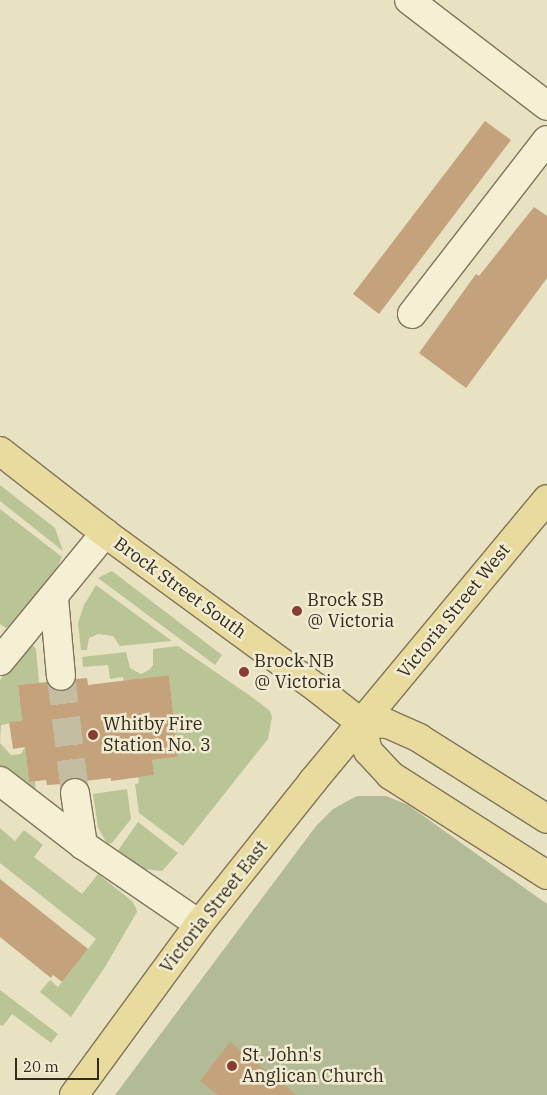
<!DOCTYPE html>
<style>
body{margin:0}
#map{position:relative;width:547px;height:1095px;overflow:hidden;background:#e9e2c2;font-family:"IBM Plex Serif",serif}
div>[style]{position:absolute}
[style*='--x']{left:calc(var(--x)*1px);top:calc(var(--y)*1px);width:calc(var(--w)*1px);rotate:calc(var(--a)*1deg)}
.green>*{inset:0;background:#bac597}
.cemetery>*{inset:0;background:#b2bb96}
.building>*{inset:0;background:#c3a27c}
.minor-tunnel>*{height:28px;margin-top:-14px;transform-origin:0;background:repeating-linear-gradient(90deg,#c4bda1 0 28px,transparent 0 42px)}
.roads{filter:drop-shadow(1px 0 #81745b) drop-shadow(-1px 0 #81745b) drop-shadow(0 1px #81745b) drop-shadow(0 -1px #81745b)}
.minor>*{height:28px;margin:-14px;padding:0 14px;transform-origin:14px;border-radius:14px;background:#f5efd4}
.major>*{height:28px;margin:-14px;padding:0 14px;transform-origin:14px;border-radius:14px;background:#e9db9d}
.dots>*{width:14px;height:14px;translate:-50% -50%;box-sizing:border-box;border:2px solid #f1ecd1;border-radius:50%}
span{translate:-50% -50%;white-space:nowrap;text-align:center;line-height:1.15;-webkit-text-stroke:5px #f1ecd1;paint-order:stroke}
.street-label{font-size:18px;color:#322a1e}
.poi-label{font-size:18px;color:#322a1e}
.left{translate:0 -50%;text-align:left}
.scale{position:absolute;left:15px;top:1058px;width:84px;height:22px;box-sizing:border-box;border:2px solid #322a1e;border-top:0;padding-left:6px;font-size:15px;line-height:18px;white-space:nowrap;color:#322a1e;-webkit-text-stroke:4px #f1ecd1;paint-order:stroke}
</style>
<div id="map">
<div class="green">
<i style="clip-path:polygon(0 485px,55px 528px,63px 551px,0 501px)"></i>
<i style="clip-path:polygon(0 509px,62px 557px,58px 566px,12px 624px,6px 628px,0 624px)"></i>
<i style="clip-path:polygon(112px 571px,222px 655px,215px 665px,98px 578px)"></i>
<i style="clip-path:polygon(96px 585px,172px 641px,120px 646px,113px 636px,98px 634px,89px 638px,87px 650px,81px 650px,78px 623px,84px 605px)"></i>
<i style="clip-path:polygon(32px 644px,36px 649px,39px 683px,18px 685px,22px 721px,1px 725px,0 743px,11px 755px,21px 754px,25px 747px,29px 782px,35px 781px,36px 793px,0 765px,0 680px,26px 645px)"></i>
<i style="clip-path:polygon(178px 646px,256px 700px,270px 711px,272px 717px,268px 739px,183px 846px,139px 813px,135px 784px,139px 783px,138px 777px,153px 775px,152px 760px,178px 757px,169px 675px,124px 681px,123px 677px,110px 679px,108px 665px,83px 667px,82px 657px,126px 652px,130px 668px,141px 674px,149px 670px,153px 665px,153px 649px)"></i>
<i style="clip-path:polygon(127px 789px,131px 819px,112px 843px,107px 844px,98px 827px,93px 794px)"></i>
<i style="clip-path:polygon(138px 822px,178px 853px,162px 871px,143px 869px,117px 852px)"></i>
<i style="clip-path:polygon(0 828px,15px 841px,24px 830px,43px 845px,34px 857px,82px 894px,98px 874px,132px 901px,136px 908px,137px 912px,105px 967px,71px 1017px,40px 992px,50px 980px,58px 987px,96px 939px,0 863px)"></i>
<i style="clip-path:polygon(0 990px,58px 1034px,51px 1043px,12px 1014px,3px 1026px,0 1025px)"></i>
</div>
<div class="cemetery">
<i style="clip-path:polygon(357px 796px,386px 796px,408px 805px,547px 904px,547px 1095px,115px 1095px,316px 826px,333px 809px)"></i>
</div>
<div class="building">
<i style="clip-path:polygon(485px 121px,511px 140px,379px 314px,353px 294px)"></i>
<i style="clip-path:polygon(534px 207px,547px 216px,547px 278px,466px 388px,419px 353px,476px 274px,479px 276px)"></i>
<i style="clip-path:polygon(169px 675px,178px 757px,152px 760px,154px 775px,111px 781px,111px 778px,84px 781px,73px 778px,63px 784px,47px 785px,46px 780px,29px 782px,25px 747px,13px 749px,9px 722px,22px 721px,18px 685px,47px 682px,54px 690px,62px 692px,70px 688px,76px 679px,87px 678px,88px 685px)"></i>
<i style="clip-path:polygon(0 879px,88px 949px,62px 982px,53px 975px,51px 978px,0 937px)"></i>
<i style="clip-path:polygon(230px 1042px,297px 1095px,218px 1095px,200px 1081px)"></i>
</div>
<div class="minor-tunnel">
<i style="--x:61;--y:676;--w:118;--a:83.2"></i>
</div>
<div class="roads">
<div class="minor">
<i style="--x:409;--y:0;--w:174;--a:37.5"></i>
<i style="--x:412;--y:314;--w:220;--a:-52.2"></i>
<i style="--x:54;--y:598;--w:78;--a:84.9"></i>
<i style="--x:0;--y:661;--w:166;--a:-50.6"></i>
<i style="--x:0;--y:781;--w:105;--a:37.6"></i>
<i style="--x:83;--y:845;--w:140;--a:34.3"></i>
<i style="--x:75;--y:793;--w:53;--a:81.3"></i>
</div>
<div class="major">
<i style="--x:0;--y:451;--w:133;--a:38"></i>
<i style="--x:105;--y:533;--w:264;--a:36.2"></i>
<i style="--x:318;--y:689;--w:55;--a:38.3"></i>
<i style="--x:361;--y:723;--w:27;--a:2"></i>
<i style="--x:388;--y:724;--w:34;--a:24"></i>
<i style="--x:419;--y:738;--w:151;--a:32.3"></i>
<i style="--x:361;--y:723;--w:29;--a:76"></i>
<i style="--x:368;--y:751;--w:33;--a:47"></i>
<i style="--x:390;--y:775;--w:186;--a:32.5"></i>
<i style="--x:74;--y:1095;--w:212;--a:-53.8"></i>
<i style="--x:199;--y:924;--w:183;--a:-51.4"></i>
<i style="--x:313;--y:781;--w:366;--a:-50.3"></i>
</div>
</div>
<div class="dots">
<i style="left:297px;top:611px;background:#893c31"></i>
<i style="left:244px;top:672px;background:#893c31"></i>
<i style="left:93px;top:735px;background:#893c31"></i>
<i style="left:232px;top:1066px;background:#893c31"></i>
</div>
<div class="street-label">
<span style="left:180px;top:588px;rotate:36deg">Brock Street South</span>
<span style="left:454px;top:611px;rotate:-51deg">Victoria Street West</span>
<span style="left:214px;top:907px;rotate:-52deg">Victoria Street East</span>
</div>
<div class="poi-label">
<span class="left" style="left:307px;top:611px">Brock SB<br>@ Victoria</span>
<span class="left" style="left:254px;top:672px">Brock NB<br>@ Victoria</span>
<span class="left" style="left:103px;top:735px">Whitby Fire<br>Station No. 3</span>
<span class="left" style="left:242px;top:1066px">St. John's<br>Anglican Church</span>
</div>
<div class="scale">20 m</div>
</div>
